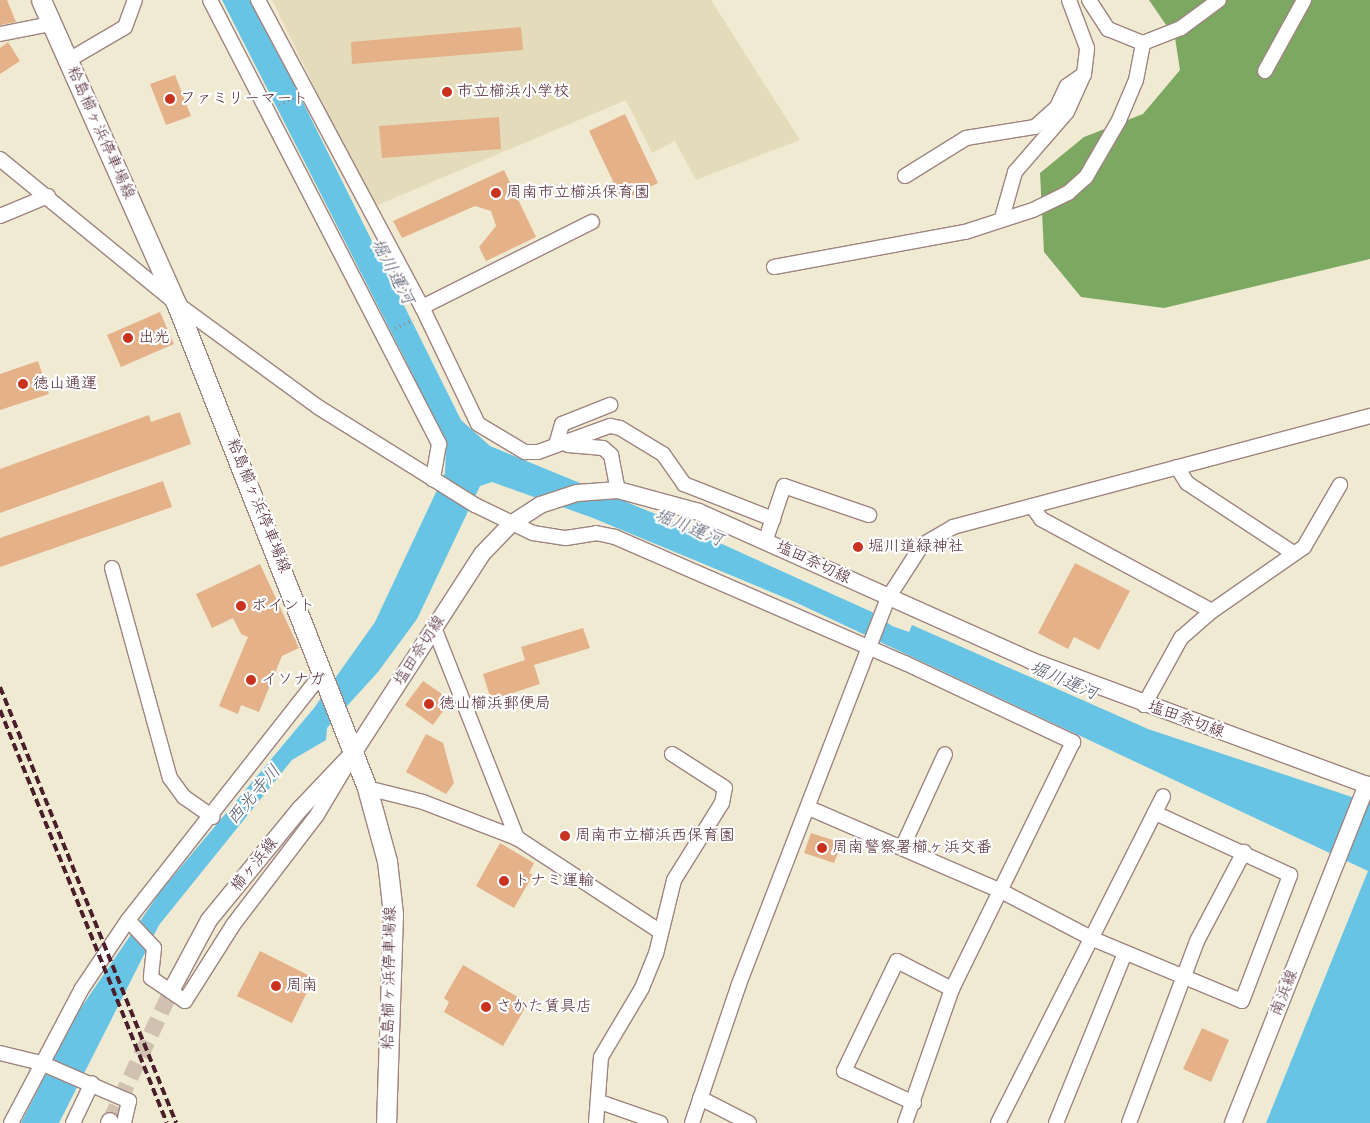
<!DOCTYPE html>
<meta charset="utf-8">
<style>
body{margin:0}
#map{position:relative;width:1370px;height:1123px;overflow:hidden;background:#f1ead3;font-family:"Indie Flower","Klee One",sans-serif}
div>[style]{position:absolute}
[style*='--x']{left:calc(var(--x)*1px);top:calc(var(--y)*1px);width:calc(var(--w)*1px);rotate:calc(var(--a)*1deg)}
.built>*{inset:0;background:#e3dbba}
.forest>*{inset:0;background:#7ca861}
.water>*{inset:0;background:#67c4e5}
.building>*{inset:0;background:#e4b189}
.tertiary-tunnel>*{height:16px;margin-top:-8px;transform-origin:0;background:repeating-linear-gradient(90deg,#d0c1b1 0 16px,transparent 0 24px)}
.path>*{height:2.5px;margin-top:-1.25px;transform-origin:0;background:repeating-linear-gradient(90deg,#9e847f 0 1px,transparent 0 5px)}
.roads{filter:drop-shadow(1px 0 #9e847f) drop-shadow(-1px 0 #9e847f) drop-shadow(0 1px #9e847f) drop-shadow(0 -1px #9e847f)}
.minor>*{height:14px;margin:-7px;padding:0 7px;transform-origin:7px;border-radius:7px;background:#fff}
.tertiary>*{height:16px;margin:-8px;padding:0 8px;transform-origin:8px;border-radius:8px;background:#fff}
.secondary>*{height:19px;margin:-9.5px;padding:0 9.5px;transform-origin:9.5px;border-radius:9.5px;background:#fff}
.rail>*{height:4px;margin-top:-2px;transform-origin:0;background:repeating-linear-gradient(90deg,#4a1f2b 0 8px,transparent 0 12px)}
.dots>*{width:14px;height:14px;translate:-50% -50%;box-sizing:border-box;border:2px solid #fff;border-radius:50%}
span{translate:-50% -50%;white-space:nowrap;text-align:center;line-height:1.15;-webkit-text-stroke:4.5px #fff;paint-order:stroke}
.poi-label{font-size:16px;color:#4a1f2b}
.left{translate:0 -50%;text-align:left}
.street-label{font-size:16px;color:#4a1f2b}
.water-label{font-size:18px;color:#54596c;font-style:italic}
</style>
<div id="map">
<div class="built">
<i style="clip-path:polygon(272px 0,711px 0,800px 140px,696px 180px,675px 141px,652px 153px,626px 100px,373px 207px)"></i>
</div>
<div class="forest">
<i style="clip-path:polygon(1149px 0,1370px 0,1370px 259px,1164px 308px,1081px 297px,1044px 252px,1040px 173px,1084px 137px,1143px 114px,1180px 70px,1175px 38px)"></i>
</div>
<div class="water">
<i style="clip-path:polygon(222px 0,252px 0,461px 420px,490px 446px,658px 515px,872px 612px,892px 626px,909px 632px,912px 625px,1148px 729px,1370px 803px,1370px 1123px,1266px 1123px,1368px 871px,795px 602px,593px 518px,492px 482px,480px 486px,417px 619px,378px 672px,327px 728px,326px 740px,292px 760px,159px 925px,59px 1123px,21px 1123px,76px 1015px,160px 892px,314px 708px,375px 622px,445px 473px,446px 447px,411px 371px)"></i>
</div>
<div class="building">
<i style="clip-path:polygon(0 0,7px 0,16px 22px,0 25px)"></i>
<i style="clip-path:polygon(521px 27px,523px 50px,352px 64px,351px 42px)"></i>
<i style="clip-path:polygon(8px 42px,20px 61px,0 74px,0 48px)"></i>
<i style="clip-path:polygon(175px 75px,191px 116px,166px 125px,150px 84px)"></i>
<i style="clip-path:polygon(625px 114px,658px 183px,622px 200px,589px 131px)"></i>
<i style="clip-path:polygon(499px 117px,501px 149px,382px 158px,379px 126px)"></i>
<i style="clip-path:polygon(504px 170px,536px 237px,486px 261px,479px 247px,496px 226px,491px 211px,475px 206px,402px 238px,393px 221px)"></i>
<i style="clip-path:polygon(160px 312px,174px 344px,121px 367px,107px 335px)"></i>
<i style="clip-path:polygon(38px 361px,49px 394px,0 410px,0 374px)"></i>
<i style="clip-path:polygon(180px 412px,191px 444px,0 513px,0 469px,149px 415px,151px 422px)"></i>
<i style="clip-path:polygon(163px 481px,172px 507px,0 567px,0 538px)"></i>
<i style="clip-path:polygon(1075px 563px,1130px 591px,1099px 650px,1074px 637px,1068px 649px,1038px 633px)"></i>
<i style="clip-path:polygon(260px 564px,299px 648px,282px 656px,259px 712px,241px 705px,238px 714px,219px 706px,248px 637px,241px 634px,233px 618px,212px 628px,196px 594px)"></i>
<i style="clip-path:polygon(583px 628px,590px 648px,534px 665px,540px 684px,491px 700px,483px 674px,525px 660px,521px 647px)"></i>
<i style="clip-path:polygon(423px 681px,451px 700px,433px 725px,405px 705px)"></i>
<i style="clip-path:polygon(426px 734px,443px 743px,454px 783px,446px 794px,406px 772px)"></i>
<i style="clip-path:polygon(811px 833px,842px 843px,834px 863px,804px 853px)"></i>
<i style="clip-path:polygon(500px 843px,534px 863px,529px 873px,533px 875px,514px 908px,476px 886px)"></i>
<i style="clip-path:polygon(260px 951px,314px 978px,292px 1023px,237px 996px)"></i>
<i style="clip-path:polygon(463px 965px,528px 1003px,503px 1046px,444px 1012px,449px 1002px,444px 998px)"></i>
<i style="clip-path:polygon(1202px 1028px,1229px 1040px,1211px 1082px,1183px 1069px)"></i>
</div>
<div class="tertiary-tunnel">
<i style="--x:110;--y:1121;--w:146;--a:-64.8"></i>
</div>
<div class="path">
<i style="--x:279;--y:105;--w:17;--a:-28"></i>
<i style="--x:395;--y:328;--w:20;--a:-24"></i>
</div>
<div class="roads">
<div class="minor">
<i style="--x:210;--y:0;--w:500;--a:62.7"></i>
<i style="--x:439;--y:444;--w:36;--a:100"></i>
<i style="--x:258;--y:0;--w:348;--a:61.9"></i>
<i style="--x:422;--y:307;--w:130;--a:64.4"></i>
<i style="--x:478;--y:424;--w:55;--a:30.8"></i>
<i style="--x:525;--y:452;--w:13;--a:0"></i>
<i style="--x:538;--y:452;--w:77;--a:-19.9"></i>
<i style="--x:610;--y:426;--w:10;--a:11"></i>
<i style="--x:620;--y:428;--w:50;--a:31.2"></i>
<i style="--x:663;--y:454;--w:37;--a:55"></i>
<i style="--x:684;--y:484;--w:96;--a:21.5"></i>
<i style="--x:1089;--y:0;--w:35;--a:57"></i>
<i style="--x:1108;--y:29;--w:38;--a:22"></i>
<i style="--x:1143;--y:43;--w:41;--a:-21.5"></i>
<i style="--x:1181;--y:28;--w:47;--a:-36.4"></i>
<i style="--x:0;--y:34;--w:52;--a:-11.1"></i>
<i style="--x:67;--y:61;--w:67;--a:-30.4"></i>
<i style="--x:125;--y:27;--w:29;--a:-70"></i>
<i style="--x:1265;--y:71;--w:81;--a:-61.2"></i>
<i style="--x:0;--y:159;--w:227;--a:39.3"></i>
<i style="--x:176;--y:303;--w:176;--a:36.2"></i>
<i style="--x:318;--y:407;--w:185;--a:32"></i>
<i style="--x:475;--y:505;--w:64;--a:25.8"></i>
<i style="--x:533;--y:533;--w:33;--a:9"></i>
<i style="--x:566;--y:538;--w:30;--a:-9"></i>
<i style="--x:596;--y:533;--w:19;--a:12"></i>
<i style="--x:615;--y:537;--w:316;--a:23.5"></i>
<i style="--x:905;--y:663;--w:186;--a:25.2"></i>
<i style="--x:1073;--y:742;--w:275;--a:116.1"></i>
<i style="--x:952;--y:989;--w:142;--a:109.3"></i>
<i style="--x:905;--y:176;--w:72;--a:-31.9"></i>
<i style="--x:966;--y:138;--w:70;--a:-9.1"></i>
<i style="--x:1035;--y:127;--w:30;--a:-42"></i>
<i style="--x:1057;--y:107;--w:23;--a:-65"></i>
<i style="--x:1067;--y:86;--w:21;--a:-35"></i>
<i style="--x:0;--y:216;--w:52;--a:-22.6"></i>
<i style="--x:1002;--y:218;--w:48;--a:-74.2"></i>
<i style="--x:1015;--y:172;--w:79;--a:-49.1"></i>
<i style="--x:1067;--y:112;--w:42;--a:-65.9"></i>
<i style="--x:1084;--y:74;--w:26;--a:-83"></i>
<i style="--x:1087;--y:48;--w:51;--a:-110.6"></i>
<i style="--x:774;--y:267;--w:194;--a:-10.4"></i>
<i style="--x:965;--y:232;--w:71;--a:-17.9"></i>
<i style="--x:1033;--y:210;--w:39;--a:-26"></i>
<i style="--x:1068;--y:193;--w:24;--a:-42"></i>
<i style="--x:1086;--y:177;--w:66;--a:-59.9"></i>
<i style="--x:1119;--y:120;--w:43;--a:-67"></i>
<i style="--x:1136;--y:80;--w:38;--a:-79"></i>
<i style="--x:422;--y:307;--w:190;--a:-26.6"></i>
<i style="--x:556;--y:445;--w:22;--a:-74"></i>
<i style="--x:562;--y:424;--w:52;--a:-21.6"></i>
<i style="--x:568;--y:445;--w:35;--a:5"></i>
<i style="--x:603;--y:448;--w:11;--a:41"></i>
<i style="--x:611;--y:455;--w:36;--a:79"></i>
<i style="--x:1177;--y:467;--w:19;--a:58"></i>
<i style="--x:1187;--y:483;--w:127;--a:33.4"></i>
<i style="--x:1032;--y:506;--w:16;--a:55"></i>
<i style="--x:1041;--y:519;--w:194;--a:28.3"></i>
<i style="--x:765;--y:542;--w:59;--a:-71.3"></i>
<i style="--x:784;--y:486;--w:90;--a:18.8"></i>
<i style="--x:112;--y:568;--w:218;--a:74.6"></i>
<i style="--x:170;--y:778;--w:24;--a:54"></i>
<i style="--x:184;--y:797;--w:35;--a:35"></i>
<i style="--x:435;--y:630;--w:224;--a:68.5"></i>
<i style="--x:1144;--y:705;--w:77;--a:-61.1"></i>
<i style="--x:1181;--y:638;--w:41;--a:-41.1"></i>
<i style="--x:1212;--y:611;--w:112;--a:-34.8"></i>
<i style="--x:1304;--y:547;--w:72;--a:-59.9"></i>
<i style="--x:367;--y:788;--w:58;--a:14"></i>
<i style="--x:423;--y:802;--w:101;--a:21"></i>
<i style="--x:517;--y:838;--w:170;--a:33.2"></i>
<i style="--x:809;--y:808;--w:211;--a:23.4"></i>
<i style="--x:1003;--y:892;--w:102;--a:27.6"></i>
<i style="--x:1093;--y:939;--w:161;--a:22.6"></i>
<i style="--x:1242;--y:1001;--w:135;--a:-69.1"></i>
<i style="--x:1290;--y:875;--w:149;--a:-155.3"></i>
<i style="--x:902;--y:848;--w:103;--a:-65.4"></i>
<i style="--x:128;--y:920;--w:38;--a:47"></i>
<i style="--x:154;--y:948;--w:30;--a:96"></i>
<i style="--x:151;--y:978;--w:41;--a:34.1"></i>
<i style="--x:185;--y:1001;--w:90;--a:-57.7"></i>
<i style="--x:233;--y:925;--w:138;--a:-52.6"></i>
<i style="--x:317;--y:815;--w:55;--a:-59.2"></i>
<i style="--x:0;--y:1053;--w:42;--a:13.7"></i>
<i style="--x:41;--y:1063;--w:96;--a:23.4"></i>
<i style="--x:129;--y:1101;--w:23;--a:103"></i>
<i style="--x:700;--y:1098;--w:55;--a:27"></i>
<i style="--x:600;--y:1102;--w:64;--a:19.3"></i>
<i style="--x:914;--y:1103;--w:77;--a:-155.4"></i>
<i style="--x:844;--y:1071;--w:122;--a:-64.3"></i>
<i style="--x:897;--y:961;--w:62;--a:27"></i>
<i style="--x:11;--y:1123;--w:150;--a:-62.2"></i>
<i style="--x:81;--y:990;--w:84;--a:-56.1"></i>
<i style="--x:128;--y:920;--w:317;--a:-51.8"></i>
<i style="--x:73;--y:1123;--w:44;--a:-64.6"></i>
<i style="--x:596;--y:1123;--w:66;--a:-85.7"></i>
<i style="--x:601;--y:1057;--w:80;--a:-59.3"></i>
<i style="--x:642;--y:988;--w:37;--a:-68"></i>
<i style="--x:656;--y:954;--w:76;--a:-76.3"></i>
<i style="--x:674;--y:880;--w:91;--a:-58.1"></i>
<i style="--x:722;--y:803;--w:15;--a:-79"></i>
<i style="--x:725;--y:788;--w:63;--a:-147.3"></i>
<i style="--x:692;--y:1123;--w:147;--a:-71.3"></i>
<i style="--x:739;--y:984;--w:414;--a:-68.9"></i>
<i style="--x:888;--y:598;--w:63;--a:-57.3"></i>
<i style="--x:922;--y:545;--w:36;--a:-30"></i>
<i style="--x:953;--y:527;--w:432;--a:-14.9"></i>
<i style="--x:998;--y:1123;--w:366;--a:-63.2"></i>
<i style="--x:1056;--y:1123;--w:183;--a:-67.9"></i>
<i style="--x:1129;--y:1123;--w:194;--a:-69.5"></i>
<i style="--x:1197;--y:941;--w:101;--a:-62.2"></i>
</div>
<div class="tertiary">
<i style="--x:172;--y:989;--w:78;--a:-61.8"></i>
<i style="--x:209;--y:920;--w:144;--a:-50.7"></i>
<i style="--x:300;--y:809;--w:79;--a:-46.5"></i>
<i style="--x:354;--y:752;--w:236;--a:-57.1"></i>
<i style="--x:482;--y:554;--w:42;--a:-46"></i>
<i style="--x:511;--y:524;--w:35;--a:-33"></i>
<i style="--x:540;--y:505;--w:39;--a:-18"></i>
<i style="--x:577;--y:493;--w:41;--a:-4.2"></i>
<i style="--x:618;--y:490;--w:84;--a:15.2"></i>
<i style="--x:699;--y:512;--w:365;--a:24.1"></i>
<i style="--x:1032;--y:661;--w:360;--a:20.3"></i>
<i style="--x:109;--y:1123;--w:2;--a:-63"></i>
<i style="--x:1233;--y:1123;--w:364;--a:-68.4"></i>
</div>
<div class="secondary">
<i style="--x:41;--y:0;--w:332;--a:66"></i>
<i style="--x:176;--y:303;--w:521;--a:68.5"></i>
<i style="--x:367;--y:788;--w:76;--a:74.7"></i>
<i style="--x:387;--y:861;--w:53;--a:83.5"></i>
<i style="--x:393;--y:914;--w:209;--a:91.9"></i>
</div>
</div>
<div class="rail">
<i style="--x:0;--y:687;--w:470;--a:68"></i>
<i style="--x:0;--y:710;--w:445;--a:68"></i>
</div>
<div class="dots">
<i style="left:447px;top:92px;background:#c8321e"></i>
<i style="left:170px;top:99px;background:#c8321e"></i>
<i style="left:496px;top:193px;background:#c8321e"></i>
<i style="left:128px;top:338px;background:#c8321e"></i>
<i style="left:23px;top:384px;background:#c8321e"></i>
<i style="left:858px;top:547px;background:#c8321e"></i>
<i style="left:241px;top:606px;background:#c8321e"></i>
<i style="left:251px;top:680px;background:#c8321e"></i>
<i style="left:429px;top:704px;background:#c8321e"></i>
<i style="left:565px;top:836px;background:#c8321e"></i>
<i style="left:822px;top:848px;background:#c8321e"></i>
<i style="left:504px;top:881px;background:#c8321e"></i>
<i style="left:276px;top:986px;background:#c8321e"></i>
<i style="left:486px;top:1007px;background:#c8321e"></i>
</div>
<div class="poi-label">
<span class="left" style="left:457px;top:92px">市立櫛浜小学校</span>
<span class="left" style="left:180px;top:99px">ファミリーマート</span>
<span class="left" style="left:506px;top:193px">周南市立櫛浜保育園</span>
<span class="left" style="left:138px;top:338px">出光</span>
<span class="left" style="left:33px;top:384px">徳山通運</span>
<span class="left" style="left:868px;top:547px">堀川道緑神社</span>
<span class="left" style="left:251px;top:606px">ポイント</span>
<span class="left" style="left:261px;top:680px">イソナガ</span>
<span class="left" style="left:439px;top:704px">徳山櫛浜郵便局</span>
<span class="left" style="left:575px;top:836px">周南市立櫛浜西保育園</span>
<span class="left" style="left:832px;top:848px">周南警察署櫛ヶ浜交番</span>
<span class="left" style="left:514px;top:881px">トナミ運輸</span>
<span class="left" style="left:286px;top:986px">周南</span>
<span class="left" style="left:496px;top:1007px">さかた賃具店</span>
</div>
<div class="street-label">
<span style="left:100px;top:133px;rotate:66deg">粭島櫛ヶ浜停車場線</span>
<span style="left:258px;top:506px;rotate:68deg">粭島櫛ヶ浜停車場線</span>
<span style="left:813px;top:563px;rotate:25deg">塩田奈切線</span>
<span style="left:420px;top:651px;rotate:-57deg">塩田奈切線</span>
<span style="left:1186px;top:720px;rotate:20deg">塩田奈切線</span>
<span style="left:255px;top:865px;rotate:-51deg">櫛ヶ浜線</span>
<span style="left:390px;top:978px;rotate:-89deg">粭島櫛ヶ浜停車場線</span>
<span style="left:1285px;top:993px;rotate:-68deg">南浜線</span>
</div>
<div class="water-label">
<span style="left:391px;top:272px;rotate:62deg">堀川運河</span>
<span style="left:688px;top:529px;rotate:22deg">堀川運河</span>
<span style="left:1063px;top:682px;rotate:23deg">堀川運河</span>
<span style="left:255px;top:796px;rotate:-49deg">西光寺川</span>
</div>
</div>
